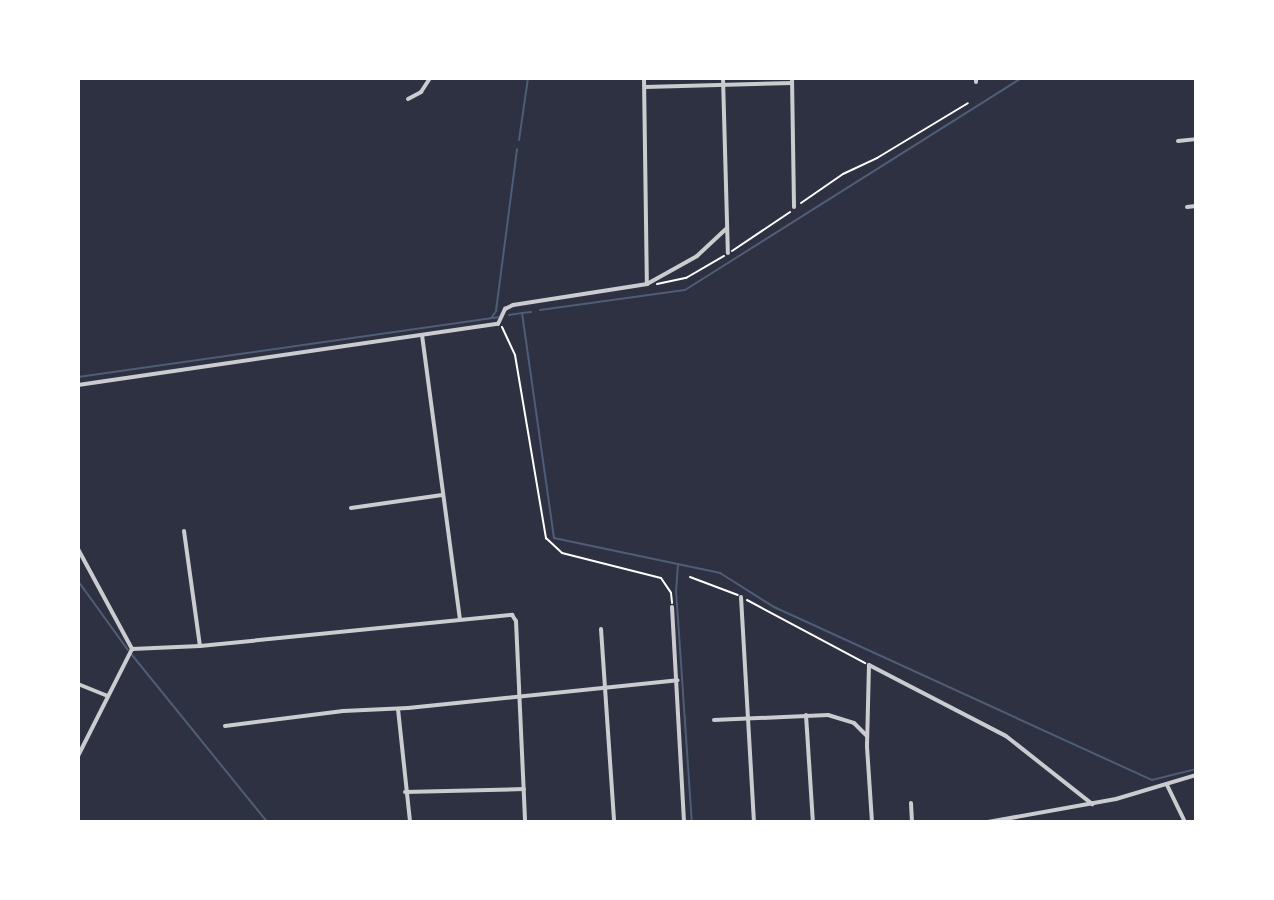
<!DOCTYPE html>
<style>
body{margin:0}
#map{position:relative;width:1274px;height:900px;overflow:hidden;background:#2d3142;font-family:Ubuntu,sans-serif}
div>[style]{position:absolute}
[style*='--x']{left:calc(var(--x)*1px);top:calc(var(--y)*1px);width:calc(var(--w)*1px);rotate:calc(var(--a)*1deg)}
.stream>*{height:2px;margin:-1px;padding:0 1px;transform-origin:1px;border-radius:1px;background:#4f5d75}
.path>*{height:2px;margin:-1px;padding:0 1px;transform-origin:1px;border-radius:1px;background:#fff}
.minor>*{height:4px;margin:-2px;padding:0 2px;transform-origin:2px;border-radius:2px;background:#caccd0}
span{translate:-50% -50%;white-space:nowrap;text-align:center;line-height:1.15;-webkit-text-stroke:8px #fff;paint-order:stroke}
.frame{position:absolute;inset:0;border:80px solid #fff;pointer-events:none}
</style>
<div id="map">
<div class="stream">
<i style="--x:519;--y:140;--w:63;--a:-81.7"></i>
<i style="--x:540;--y:310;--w:146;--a:-7.9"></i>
<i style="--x:685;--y:290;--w:397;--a:-32.2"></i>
<i style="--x:531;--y:312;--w:9;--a:174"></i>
<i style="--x:522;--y:313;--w:227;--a:81.9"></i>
<i style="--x:554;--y:538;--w:170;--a:11.9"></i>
<i style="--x:720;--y:573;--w:64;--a:32.2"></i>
<i style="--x:774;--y:607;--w:416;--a:24.6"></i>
<i style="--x:1152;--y:780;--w:45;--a:-14"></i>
<i style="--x:509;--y:315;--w:12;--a:-9"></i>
<i style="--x:492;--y:317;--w:7;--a:-56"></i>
<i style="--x:496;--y:311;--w:163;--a:-82.6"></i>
<i style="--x:78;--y:377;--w:424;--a:-8.1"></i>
<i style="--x:678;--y:564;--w:26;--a:94"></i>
<i style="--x:676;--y:590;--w:233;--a:86.1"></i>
<i style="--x:78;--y:581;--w:85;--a:54.1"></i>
<i style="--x:132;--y:655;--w:215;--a:51"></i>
</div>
<div class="path">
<i style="--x:801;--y:203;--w:51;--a:-34.6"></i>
<i style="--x:843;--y:174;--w:38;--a:-25"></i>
<i style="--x:877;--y:158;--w:106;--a:-31.1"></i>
<i style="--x:732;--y:251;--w:70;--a:-33.9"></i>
<i style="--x:657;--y:284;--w:30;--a:-12"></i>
<i style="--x:686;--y:278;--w:44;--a:-30.1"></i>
<i style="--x:502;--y:327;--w:31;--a:65"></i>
<i style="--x:515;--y:355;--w:186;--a:80.4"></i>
<i style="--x:546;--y:538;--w:22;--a:43"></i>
<i style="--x:562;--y:553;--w:102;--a:14.2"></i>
<i style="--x:661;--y:578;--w:18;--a:56"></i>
<i style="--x:671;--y:593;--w:10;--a:84"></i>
<i style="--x:690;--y:577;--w:51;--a:20.6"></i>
<i style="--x:747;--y:600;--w:134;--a:28.1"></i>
</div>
<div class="minor">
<i style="--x:644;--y:78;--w:206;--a:89.2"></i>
<i style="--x:723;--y:78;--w:175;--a:88.4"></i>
<i style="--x:792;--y:78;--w:129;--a:89.1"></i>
<i style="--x:976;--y:78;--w:4;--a:90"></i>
<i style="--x:645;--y:87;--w:147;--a:-1.6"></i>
<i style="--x:408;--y:99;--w:15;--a:-28"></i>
<i style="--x:421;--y:92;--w:17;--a:-57"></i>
<i style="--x:1178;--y:141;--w:18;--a:-6"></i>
<i style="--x:1187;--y:207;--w:9;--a:-6"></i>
<i style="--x:422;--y:335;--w:286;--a:82.4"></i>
<i style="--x:78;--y:385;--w:424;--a:-8.3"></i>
<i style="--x:498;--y:324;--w:17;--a:-65"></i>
<i style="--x:505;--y:309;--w:9;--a:-27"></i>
<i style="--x:513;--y:305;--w:136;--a:-8.9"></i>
<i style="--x:647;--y:284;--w:57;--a:-29.2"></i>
<i style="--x:697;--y:256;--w:41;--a:-43"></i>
<i style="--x:351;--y:508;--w:92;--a:-8.1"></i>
<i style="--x:184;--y:531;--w:116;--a:82.1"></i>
<i style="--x:78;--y:549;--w:114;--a:61.6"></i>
<i style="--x:741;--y:597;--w:225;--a:86.7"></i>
<i style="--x:672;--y:607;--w:215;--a:86.8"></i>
<i style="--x:601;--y:629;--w:193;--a:86.1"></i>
<i style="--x:132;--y:649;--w:68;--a:-2.5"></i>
<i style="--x:200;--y:646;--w:314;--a:-5.7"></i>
<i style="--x:512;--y:615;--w:7;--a:56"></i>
<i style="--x:516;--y:621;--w:201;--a:87.4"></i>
<i style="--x:78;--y:684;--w:32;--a:22"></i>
<i style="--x:398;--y:709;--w:114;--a:83.9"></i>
<i style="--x:806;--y:715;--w:107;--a:86.3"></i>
<i style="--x:714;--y:720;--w:114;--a:-2.5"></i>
<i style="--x:828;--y:715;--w:27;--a:17"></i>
<i style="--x:854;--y:723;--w:18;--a:45"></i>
<i style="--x:225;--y:726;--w:119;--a:-7.2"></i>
<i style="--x:343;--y:711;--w:65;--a:-2.6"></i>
<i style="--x:408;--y:708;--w:271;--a:-5.9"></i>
<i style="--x:78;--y:756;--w:120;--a:-63.2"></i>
<i style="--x:1167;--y:785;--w:41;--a:64.1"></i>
<i style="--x:405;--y:792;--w:119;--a:-1.4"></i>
<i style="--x:911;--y:803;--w:19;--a:87"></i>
<i style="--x:872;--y:822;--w:76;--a:-93.8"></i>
<i style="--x:867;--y:746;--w:81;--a:-88.6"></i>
<i style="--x:869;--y:665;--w:154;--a:27.4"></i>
<i style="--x:1006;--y:736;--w:110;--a:38.3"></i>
<i style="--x:988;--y:822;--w:130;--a:-10.2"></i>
<i style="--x:1116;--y:799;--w:84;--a:-16.7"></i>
</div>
<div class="frame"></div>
</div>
